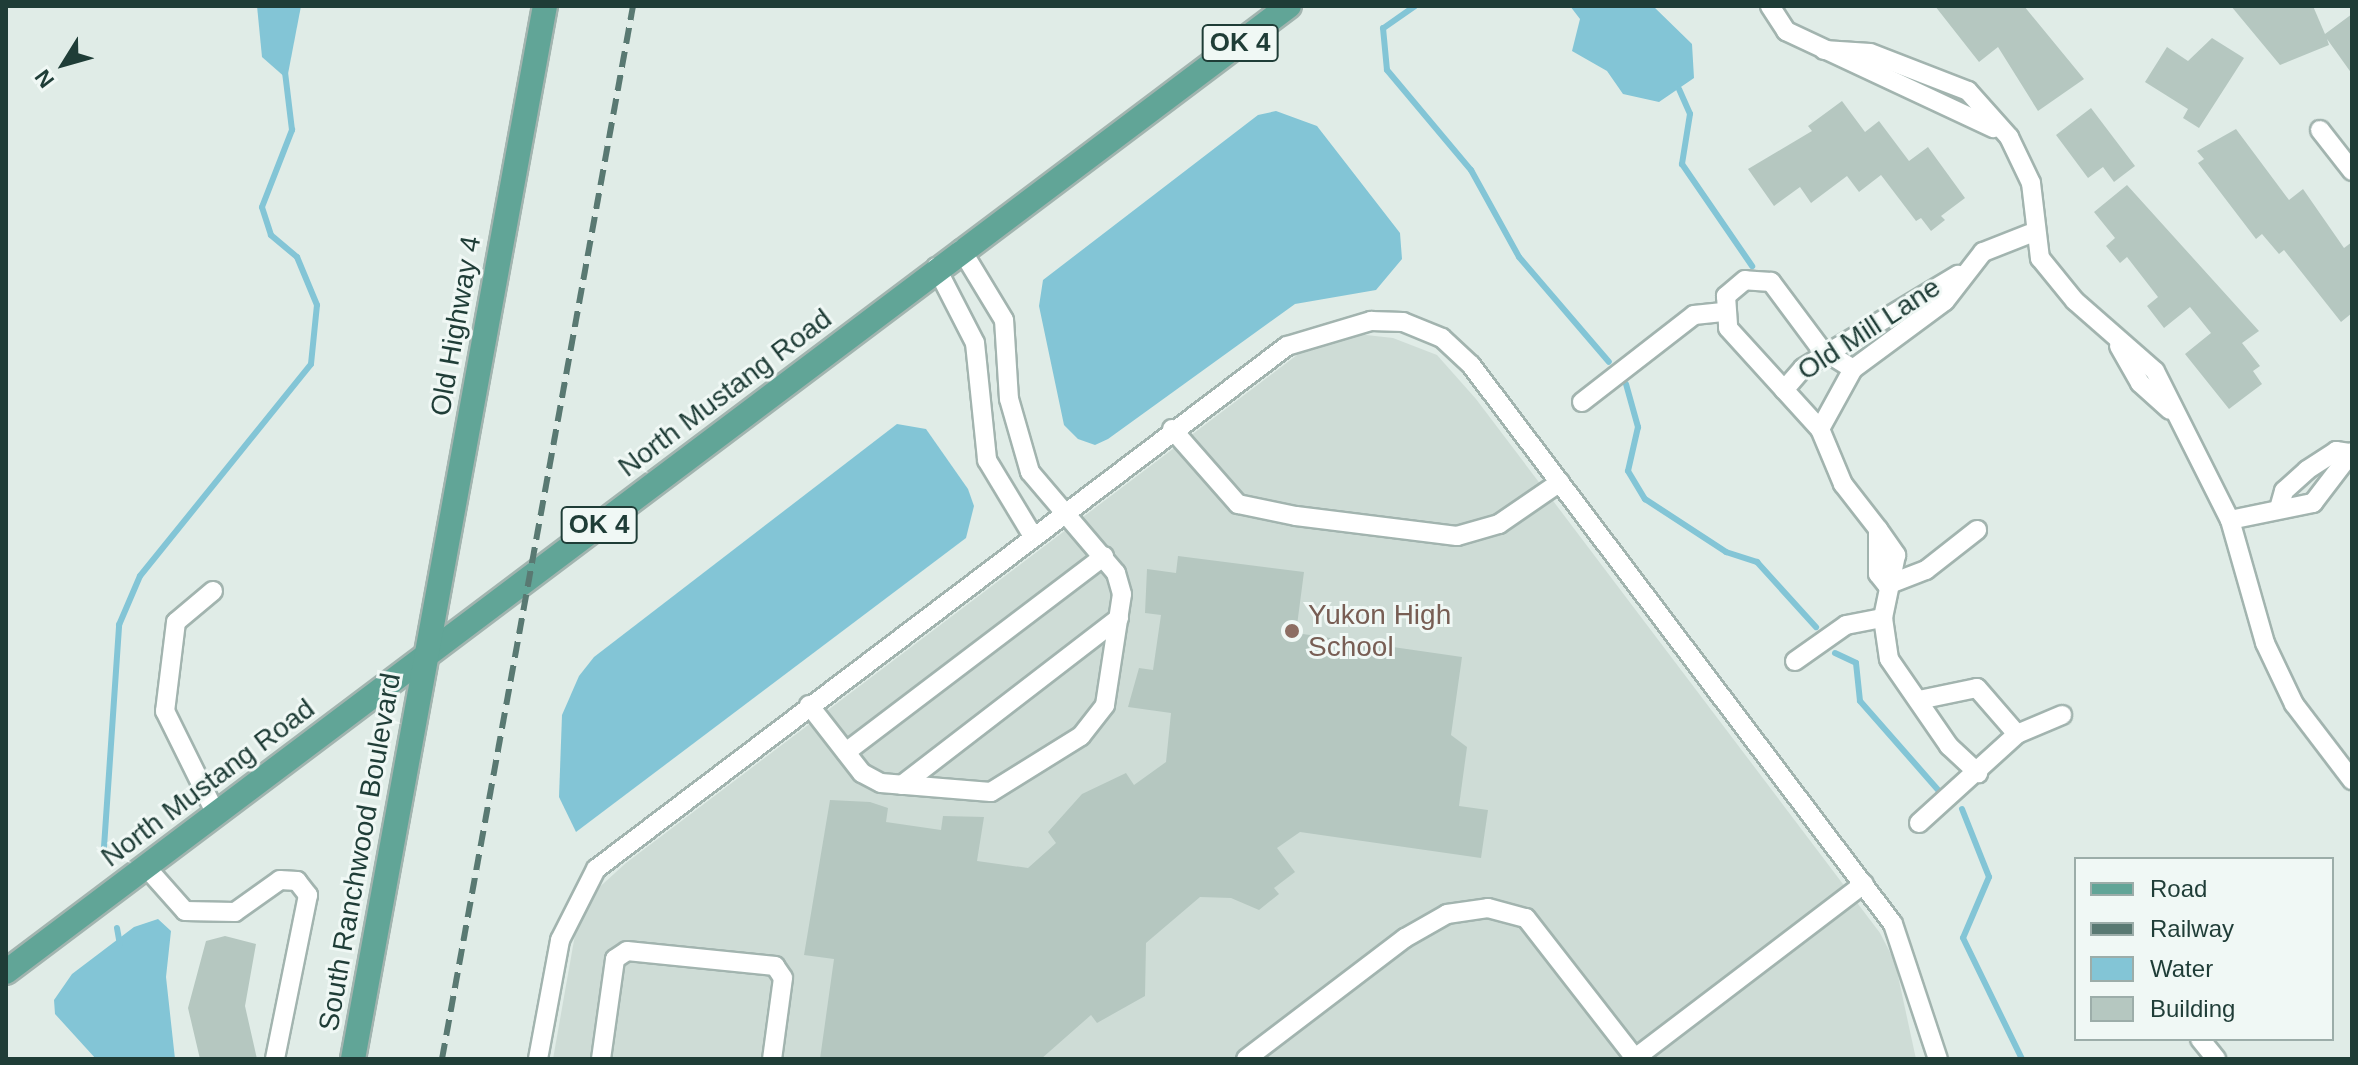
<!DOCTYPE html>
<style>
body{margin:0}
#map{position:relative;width:2358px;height:1065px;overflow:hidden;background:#e0ece7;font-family:Arial,sans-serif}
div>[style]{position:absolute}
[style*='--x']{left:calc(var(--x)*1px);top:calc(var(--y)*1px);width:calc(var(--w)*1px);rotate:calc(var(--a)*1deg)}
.built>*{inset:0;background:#cedcd6}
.water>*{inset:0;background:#83c5d6}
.stream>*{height:6px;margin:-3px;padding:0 3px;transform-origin:3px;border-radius:3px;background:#83c5d6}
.building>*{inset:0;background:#b5c7c0}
.roads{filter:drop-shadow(2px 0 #a2b4af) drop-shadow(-2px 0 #a2b4af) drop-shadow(0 2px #a2b4af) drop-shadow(0 -2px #a2b4af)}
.minor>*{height:18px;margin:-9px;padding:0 9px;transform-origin:9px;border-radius:9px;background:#fff}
.major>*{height:24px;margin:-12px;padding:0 12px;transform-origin:12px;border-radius:12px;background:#61a597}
.rail>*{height:6px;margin-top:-3px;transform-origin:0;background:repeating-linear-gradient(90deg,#597972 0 16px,transparent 0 24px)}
.dots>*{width:22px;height:22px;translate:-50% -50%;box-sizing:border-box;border:4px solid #f0f8f5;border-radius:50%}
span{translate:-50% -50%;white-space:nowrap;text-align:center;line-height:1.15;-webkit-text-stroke:6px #f0f8f5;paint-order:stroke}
.shield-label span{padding:2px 6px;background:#f0f8f5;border:2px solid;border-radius:6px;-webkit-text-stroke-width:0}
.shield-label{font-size:26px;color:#1f3d37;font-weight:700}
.street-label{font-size:28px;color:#1f3d37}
.education-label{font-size:28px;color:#785e54}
.left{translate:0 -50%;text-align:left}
.frame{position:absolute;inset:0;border:8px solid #1f3d37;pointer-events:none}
.legend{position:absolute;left:2074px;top:857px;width:260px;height:184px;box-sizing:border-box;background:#f0f8f5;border:2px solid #9cada9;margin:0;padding:10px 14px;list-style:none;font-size:24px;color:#1f3d37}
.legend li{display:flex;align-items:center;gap:16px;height:40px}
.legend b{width:40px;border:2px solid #9cada9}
.north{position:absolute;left:24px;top:24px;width:80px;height:80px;-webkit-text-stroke:6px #f0f8f5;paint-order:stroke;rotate:233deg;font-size:22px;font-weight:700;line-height:32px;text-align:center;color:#1f3d37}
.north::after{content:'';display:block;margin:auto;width:28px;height:36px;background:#1f3d37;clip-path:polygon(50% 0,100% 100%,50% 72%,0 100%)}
</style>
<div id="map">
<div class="built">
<i style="clip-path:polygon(1348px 333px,1393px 338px,1437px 355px,1476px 399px,1880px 933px,1895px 962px,1916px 1059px,553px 1059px,576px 929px,594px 892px,626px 863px,1301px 352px)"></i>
</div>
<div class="water">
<i style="clip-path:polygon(257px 6px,301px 6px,287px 79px,262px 57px)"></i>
<i style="clip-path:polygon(1570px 6px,1653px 6px,1692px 44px,1694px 78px,1659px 102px,1623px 94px,1607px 71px,1572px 51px,1580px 19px)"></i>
<i style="clip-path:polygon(1276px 111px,1317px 126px,1400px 233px,1402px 259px,1376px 290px,1295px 304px,1108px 439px,1095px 445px,1078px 439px,1064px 425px,1039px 306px,1043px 280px,1258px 115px)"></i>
<i style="clip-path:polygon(897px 424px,926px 429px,968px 489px,974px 506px,966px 538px,576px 832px,559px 797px,562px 715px,579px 676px,594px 657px)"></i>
<i style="clip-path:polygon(158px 919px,171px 931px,166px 977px,175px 1059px,96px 1059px,55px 1014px,54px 1000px,72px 974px,134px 927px)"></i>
</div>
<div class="stream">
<i style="--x:1415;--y:6;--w:39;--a:145"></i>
<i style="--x:1383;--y:28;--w:42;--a:84.6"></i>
<i style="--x:1387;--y:70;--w:131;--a:50"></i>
<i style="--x:1471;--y:170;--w:99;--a:61.1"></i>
<i style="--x:1519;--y:257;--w:138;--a:49.4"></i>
<i style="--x:1679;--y:89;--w:27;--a:66"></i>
<i style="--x:1690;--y:114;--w:51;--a:99.1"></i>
<i style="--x:1682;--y:164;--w:124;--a:55.5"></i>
<i style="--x:1626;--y:384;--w:45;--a:74.4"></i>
<i style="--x:1638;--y:427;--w:45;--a:102.8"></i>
<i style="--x:1628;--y:471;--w:33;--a:59"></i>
<i style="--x:1645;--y:499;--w:97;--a:33.2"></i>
<i style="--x:1726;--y:552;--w:33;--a:18"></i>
<i style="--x:1757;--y:562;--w:88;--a:47.8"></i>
<i style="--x:1835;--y:653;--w:23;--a:25"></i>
<i style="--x:1856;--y:663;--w:38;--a:84"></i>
<i style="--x:1860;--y:701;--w:120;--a:48.7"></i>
<i style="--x:1962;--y:809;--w:73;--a:68.3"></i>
<i style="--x:1989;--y:877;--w:66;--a:113.1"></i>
<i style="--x:1963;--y:938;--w:135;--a:64"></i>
<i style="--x:104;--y:847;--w:223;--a:-86.1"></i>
<i style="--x:119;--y:625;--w:53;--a:-66.8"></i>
<i style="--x:140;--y:576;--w:272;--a:-51.1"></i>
<i style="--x:311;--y:364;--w:59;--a:-84.2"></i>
<i style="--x:317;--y:305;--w:52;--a:-112.6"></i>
<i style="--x:297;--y:257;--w:34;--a:-140"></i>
<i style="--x:271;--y:235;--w:29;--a:-108"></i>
<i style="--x:262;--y:207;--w:83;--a:-68.7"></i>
<i style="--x:292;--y:130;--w:58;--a:-96.9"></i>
<i style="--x:117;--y:928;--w:17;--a:80"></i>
</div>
<div class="building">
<i style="clip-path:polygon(1935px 6px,2024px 6px,2084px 79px,2038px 111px,1998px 47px,1979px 62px)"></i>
<i style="clip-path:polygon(2231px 6px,2313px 6px,2325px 34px,2352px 14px,2352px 74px,2327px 39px,2329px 45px,2280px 65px)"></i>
<i style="clip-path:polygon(2212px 38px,2244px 58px,2199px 128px,2183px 118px,2188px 109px,2145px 82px,2167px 47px,2188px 61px)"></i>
<i style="clip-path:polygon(1842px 101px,1865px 132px,1879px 121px,1909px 161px,1928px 147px,1965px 198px,1941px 216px,1945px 220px,1931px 231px,1921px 218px,1916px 221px,1881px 175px,1859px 192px,1847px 176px,1811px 203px,1800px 187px,1774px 206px,1748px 169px,1812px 131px,1808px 126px)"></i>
<i style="clip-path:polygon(2091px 108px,2135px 166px,2114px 182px,2103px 167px,2088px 178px,2056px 135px)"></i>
<i style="clip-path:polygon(2236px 129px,2289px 200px,2303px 189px,2344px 248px,2352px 242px,2352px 313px,2341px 322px,2284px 250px,2279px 254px,2262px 234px,2256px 239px,2198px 163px,2204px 159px,2197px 151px)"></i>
<i style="clip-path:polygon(2127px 185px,2259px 331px,2242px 343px,2260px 366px,2253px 371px,2262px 384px,2229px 409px,2185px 354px,2211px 333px,2190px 307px,2164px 328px,2147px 306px,2158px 297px,2127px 257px,2120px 263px,2106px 246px,2115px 238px,2094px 212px)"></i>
<i style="clip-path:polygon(1178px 556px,1304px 572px,1296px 633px,1462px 657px,1451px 735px,1467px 747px,1459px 806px,1488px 810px,1481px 858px,1300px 832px,1277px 848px,1295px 872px,1274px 888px,1279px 894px,1259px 910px,1231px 898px,1200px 897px,1146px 943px,1145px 996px,1097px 1023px,1091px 1015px,1041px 1059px,820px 1059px,834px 959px,804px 955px,830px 800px,870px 802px,888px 808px,886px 822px,941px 830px,943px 816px,984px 817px,977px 861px,1028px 868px,1056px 843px,1048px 832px,1082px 794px,1126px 773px,1134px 785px,1166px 762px,1171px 713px,1128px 707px,1139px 668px,1153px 670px,1161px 615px,1145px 613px,1147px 569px,1176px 573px)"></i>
<i style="clip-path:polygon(225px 936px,256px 944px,245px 1006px,257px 1059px,200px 1059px,188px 1008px,206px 941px)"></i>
</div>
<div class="roads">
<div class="minor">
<i style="--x:1770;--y:6;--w:30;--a:57"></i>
<i style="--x:1786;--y:31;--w:229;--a:25.1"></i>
<i style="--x:1824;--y:50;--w:46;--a:3.7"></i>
<i style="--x:1870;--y:53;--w:105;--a:21.2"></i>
<i style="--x:1968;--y:91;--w:62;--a:48.3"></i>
<i style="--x:2009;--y:137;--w:51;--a:64.4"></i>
<i style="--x:2031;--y:183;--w:76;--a:83.2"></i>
<i style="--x:2040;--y:258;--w:55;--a:50.9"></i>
<i style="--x:2075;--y:301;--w:106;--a:41.2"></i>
<i style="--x:2155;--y:371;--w:167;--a:63.3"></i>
<i style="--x:2230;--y:520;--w:128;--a:74.1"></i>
<i style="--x:2265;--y:643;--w:68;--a:64.6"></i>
<i style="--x:2294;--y:704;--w:96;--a:52.7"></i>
<i style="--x:2320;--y:130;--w:52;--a:52"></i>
<i style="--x:936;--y:267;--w:85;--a:62.8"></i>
<i style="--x:975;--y:343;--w:118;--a:84.1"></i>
<i style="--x:987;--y:460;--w:85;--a:58.9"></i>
<i style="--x:2119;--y:346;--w:43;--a:60.4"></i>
<i style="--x:2140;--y:383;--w:40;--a:42"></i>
<i style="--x:1853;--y:369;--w:38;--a:-148"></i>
<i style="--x:1821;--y:349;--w:84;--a:-126.7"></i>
<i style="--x:1771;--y:282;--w:26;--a:-176"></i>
<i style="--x:1745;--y:280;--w:25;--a:140"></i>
<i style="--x:1726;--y:296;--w:32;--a:86"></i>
<i style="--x:1728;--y:328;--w:137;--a:47.7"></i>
<i style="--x:1820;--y:429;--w:60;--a:67.3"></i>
<i style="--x:1843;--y:484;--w:57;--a:52.1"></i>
<i style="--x:1784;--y:390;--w:29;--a:-49"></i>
<i style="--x:1803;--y:368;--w:181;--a:-31"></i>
<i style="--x:1582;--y:402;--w:142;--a:-37.8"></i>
<i style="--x:1694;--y:315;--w:29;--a:-6"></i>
<i style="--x:1172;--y:429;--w:100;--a:48.7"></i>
<i style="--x:1238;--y:504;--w:59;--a:11.7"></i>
<i style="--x:1296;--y:516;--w:162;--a:7.1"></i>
<i style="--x:1457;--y:536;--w:44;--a:-15.9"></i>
<i style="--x:1499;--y:524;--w:74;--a:-34.5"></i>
<i style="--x:1820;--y:429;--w:68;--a:-61.2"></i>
<i style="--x:1853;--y:369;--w:114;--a:-36.5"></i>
<i style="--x:1945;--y:301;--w:62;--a:-52.2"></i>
<i style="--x:1983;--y:252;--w:55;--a:-21.4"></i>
<i style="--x:2280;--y:505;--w:15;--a:-74"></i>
<i style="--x:2284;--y:491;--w:31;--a:-42"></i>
<i style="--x:2307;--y:470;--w:35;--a:-33"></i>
<i style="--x:2336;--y:451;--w:15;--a:8"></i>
<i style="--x:2230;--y:520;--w:85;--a:-11.6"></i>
<i style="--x:2313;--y:503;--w:64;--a:-52.6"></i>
<i style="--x:1887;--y:585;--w:14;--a:-129"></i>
<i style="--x:1878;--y:574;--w:45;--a:-90"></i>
<i style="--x:1878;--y:529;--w:32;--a:55"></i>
<i style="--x:1896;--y:555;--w:64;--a:101.7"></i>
<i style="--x:1883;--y:618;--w:41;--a:81.7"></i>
<i style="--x:1889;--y:659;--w:106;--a:55.4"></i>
<i style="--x:1949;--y:746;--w:40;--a:43"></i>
<i style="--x:1887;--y:585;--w:42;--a:-21"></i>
<i style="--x:1926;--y:570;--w:65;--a:-38.1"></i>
<i style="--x:213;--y:591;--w:48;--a:140"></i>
<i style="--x:176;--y:622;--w:90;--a:97"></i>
<i style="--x:165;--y:711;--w:115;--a:63.7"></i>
<i style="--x:1795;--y:661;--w:62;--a:-35.2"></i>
<i style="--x:1846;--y:625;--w:38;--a:-11"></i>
<i style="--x:1919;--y:700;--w:59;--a:-11.7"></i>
<i style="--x:1977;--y:688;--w:61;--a:49"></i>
<i style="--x:809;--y:705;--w:86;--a:52.1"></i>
<i style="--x:862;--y:773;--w:21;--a:28"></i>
<i style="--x:881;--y:783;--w:110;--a:4.7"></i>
<i style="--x:991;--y:792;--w:106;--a:-31.9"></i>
<i style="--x:1081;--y:736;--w:39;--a:-52"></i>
<i style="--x:1105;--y:705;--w:112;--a:-81.3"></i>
<i style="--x:1122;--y:594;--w:22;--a:-106"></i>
<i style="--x:1116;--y:573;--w:133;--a:-130.4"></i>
<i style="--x:1030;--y:472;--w:76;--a:-106"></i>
<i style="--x:1009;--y:399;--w:79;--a:-93.6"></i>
<i style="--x:1004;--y:320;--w:83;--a:-121.2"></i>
<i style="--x:846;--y:752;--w:324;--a:-37.2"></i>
<i style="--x:902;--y:785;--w:274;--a:-37.6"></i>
<i style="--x:1919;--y:823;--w:132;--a:-42.2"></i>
<i style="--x:2017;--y:734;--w:49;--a:-22.9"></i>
<i style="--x:146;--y:867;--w:59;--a:48.4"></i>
<i style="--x:185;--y:911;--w:50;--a:1.1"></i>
<i style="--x:235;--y:912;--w:55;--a:-35.4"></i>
<i style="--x:280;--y:880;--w:17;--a:3"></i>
<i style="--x:297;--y:881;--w:18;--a:52"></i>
<i style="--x:308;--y:895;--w:167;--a:101.4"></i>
<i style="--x:2200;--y:1039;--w:26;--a:51"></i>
<i style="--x:538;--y:1059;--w:121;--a:-79.5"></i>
<i style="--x:560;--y:940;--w:80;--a:-63.1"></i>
<i style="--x:596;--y:869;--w:867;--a:-37.12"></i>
<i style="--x:1287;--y:346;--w:88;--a:-16.6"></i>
<i style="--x:1371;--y:321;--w:32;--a:2"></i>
<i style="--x:1403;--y:322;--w:42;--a:22.3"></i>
<i style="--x:1442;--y:338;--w:40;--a:43"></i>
<i style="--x:1471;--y:365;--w:700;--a:52.95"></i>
<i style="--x:1893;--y:924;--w:142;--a:71.6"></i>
<i style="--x:601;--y:1059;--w:101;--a:-82"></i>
<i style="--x:615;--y:959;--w:14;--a:-34"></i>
<i style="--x:627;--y:951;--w:149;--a:5.8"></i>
<i style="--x:775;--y:966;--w:14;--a:56"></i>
<i style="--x:783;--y:978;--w:82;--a:97.7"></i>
<i style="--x:1246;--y:1059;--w:200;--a:-37.3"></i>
<i style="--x:1405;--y:938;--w:48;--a:-29.7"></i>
<i style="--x:1447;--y:914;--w:41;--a:-8.3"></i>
<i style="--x:1488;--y:908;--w:39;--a:15"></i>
<i style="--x:1526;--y:918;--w:177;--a:52.1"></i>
<i style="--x:1634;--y:1059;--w:289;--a:-37.3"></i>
</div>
<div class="major">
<i style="--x:6;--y:972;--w:1606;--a:-36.98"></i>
<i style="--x:353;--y:1059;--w:1070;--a:-79.67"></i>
</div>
</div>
<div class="rail">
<i style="--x:442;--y:1059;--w:1070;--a:-79.72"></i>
</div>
<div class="dots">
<i style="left:1292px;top:631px;background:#8d6e63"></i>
</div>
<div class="shield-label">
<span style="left:1240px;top:43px">OK 4</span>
<span style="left:599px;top:525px">OK 4</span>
</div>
<div class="street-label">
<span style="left:456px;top:326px;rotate:-80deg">Old Highway 4</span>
<span style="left:1869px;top:329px;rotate:-33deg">Old Mill Lane</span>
<span style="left:725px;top:393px;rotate:-37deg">North Mustang Road</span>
<span style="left:208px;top:783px;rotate:-37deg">North Mustang Road</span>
<span style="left:360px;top:852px;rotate:-80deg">South Ranchwood Boulevard</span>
</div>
<div class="education-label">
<span class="left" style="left:1308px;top:631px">Yukon High<br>School</span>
</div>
<div class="frame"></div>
<ul class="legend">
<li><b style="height:10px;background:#61a597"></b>Road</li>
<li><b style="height:10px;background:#597972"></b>Railway</li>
<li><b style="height:22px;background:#83c5d6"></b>Water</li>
<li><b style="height:22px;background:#b5c7c0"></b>Building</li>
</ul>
<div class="north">N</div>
</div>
